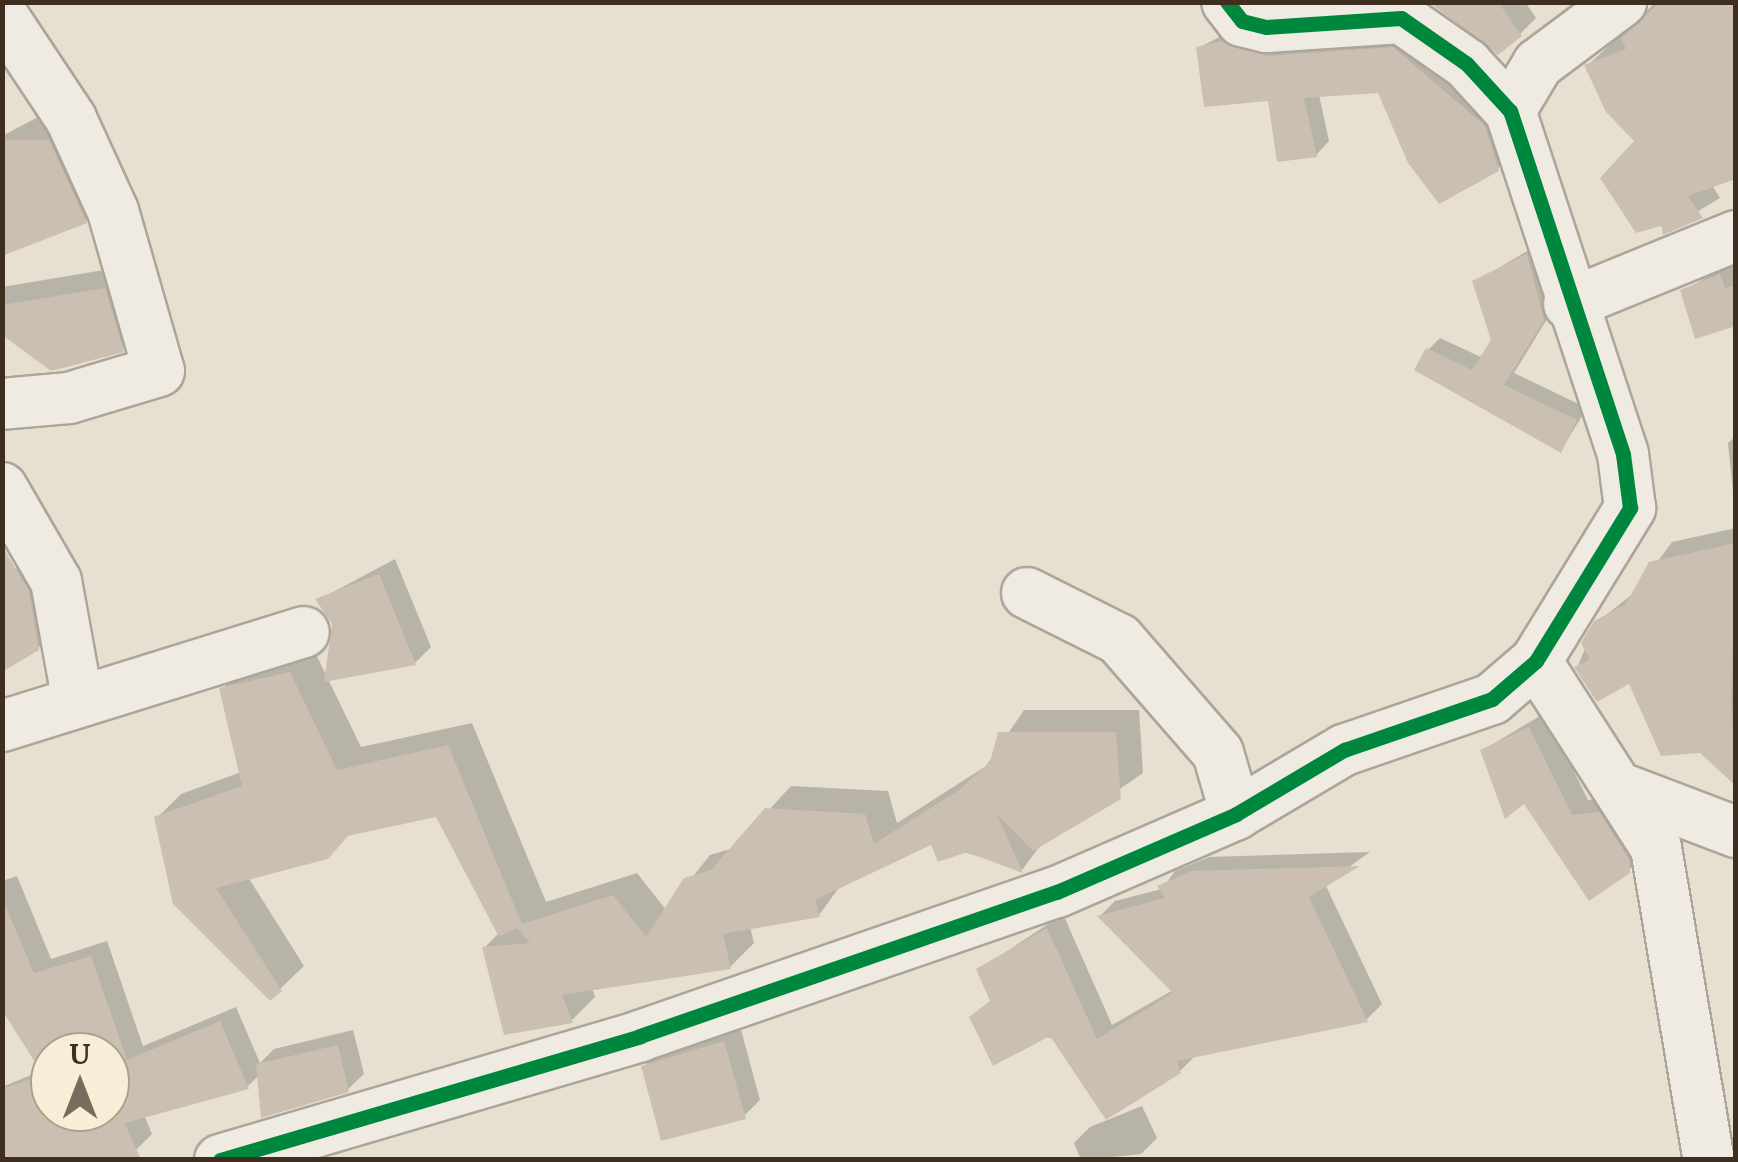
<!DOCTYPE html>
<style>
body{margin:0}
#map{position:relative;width:1738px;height:1162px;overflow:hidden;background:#e7e0d1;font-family:Lora,serif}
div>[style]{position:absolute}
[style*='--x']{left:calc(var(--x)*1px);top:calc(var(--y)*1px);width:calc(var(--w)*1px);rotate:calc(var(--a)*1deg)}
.shadow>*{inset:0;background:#0003}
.building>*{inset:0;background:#cbbfb2}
.roads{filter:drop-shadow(2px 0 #ada599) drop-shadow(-2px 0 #ada599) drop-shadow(0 2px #ada599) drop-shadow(0 -2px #ada599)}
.street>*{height:50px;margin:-25px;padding:0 25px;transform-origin:25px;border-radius:25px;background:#efebe3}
.cycleway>*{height:15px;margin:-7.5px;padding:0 7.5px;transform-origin:7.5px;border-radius:7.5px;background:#00873e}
span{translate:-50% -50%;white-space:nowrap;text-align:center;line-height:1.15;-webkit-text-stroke:8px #f7eed8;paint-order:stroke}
.frame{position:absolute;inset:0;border:5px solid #3d2e20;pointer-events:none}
.north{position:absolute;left:30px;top:1032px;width:100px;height:100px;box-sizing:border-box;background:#f7eed8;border:2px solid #ada18e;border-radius:50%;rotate:0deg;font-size:28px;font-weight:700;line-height:40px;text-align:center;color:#3d2e20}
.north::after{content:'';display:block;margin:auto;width:35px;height:45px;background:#786c5e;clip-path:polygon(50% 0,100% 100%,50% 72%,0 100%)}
</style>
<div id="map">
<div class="shadow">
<i style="clip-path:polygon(1432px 2px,1525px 2px,1536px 18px,1520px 34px)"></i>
<i style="clip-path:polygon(1656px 2px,1736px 2px,1712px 185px,1720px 198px,1665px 231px,1638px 141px,1587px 66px)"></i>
<i style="clip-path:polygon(1237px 28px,1407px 35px,1498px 112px,1512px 155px,1498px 168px,1380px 90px,1319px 95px,1329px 141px,1316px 155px,1270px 98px,1198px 48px)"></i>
<i style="clip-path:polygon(38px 117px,72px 118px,109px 198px,85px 221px,2px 254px,2px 136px)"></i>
<i style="clip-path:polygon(1539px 244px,1555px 306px,1514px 373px,1587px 408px,1561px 450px,1428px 350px,1440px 338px,1483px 358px,1494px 340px,1475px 282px)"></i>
<i style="clip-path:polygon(1736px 260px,1736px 324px,1683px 291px)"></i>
<i style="clip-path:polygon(128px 266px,146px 326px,122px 349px,2px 332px,2px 287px)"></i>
<i style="clip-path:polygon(1736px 436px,1736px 520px,1728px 443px)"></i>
<i style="clip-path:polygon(1736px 528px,1736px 783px,1630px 681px,1577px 668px,1596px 623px,1635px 592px,1672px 542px)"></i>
<i style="clip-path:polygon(395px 559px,431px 647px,415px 663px,328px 679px,361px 747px,472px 723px,546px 902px,637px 873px,666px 910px,710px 855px,734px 848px,791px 786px,888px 791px,897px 823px,986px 766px,1024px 710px,1139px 710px,1143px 773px,1043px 842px,1022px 870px,932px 842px,841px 885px,819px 915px,750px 927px,754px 943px,730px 967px,592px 988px,595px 997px,572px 1020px,484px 948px,499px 933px,438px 815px,350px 833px,248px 877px,304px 966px,280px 989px,157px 818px,181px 794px,241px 772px,222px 689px,246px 666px,314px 650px,327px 677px,334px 624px,318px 600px)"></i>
<i style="clip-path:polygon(35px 561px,54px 632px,38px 648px,2px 575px)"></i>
<i style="clip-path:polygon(1545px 713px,1588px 800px,1615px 797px,1644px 854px,1628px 871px,1525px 800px,1483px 750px)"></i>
<i style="clip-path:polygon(1370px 852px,1325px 884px,1382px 1004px,1367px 1019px,1196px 1055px,1180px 1071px,972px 1018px,992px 999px,979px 970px,1063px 914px,1112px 1025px,1173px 990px,1100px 916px,1115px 901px,1162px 889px,1175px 871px,1209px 857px)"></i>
<i style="clip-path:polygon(evenodd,17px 876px,51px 959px,107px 941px,143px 1046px,236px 1007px,260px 1063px,274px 1049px,353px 1030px,364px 1074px,347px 1090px,259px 1075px,247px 1087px,144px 1115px,152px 1134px,136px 1150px,2px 1160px,2px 1087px,43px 1070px,2px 1005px,2px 881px,17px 876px,50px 1052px,110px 1052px,110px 1112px,50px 1112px,50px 1052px)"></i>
<i style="clip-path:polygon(740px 1026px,760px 1100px,744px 1116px,644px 1066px,660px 1050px)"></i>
<i style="clip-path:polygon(1142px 1106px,1157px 1138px,1141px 1154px,1081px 1160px,1074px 1143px,1090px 1127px)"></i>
</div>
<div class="building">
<i style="clip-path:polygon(1429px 2px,1498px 2px,1522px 36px,1498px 55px)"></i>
<i style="clip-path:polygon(1660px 2px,1736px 2px,1736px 179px,1688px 196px,1703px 218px,1663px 235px,1661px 226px,1636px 233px,1600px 178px,1634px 141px,1606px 112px,1584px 65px,1626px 49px,1621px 38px)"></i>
<i style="clip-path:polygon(1222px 41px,1267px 56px,1393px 47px,1485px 126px,1499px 171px,1439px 204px,1408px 163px,1378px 93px,1304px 98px,1317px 157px,1277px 162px,1268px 101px,1204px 107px,1196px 47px)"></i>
<i style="clip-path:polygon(2px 140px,49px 140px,87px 223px,2px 256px)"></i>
<i style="clip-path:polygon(1527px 254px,1544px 320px,1504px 385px,1577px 420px,1561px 453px,1414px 370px,1426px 348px,1472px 370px,1491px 340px,1472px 281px)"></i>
<i style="clip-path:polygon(1720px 274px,1725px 288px,1736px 285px,1736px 326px,1695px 339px,1680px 290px)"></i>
<i style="clip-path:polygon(105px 288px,124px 352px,51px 371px,2px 335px,2px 305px)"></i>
<i style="clip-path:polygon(1736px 543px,1731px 703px,1736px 786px,1700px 753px,1661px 756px,1629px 684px,1597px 702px,1574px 667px,1590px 659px,1581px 643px,1594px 621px,1626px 604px,1649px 562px)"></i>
<i style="clip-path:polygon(2px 546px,29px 591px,39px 650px,2px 672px)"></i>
<i style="clip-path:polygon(379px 574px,416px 665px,324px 682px,332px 624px,315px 599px)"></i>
<i style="clip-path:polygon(290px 672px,337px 770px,448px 745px,522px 924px,613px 895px,646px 937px,684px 878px,711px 870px,765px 808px,865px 814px,874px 844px,959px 790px,990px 762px,998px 732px,1116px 732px,1121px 799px,1033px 851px,996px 813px,1023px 873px,967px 852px,938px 862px,931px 845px,815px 900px,820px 917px,723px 934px,731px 969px,562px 995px,573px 1023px,504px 1035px,482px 947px,530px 943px,517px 928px,499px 937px,436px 817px,348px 836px,328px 859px,216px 888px,282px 991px,270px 1001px,173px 904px,154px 817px,242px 786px,219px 688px)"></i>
<i style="clip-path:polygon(1529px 727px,1572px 815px,1599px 812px,1629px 859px,1630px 873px,1589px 901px,1524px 804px,1505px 819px,1480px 750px)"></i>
<i style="clip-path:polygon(1360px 866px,1309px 897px,1368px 1022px,1177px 1061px,1181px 1073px,1106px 1120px,1050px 1036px,993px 1066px,969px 1017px,990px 1001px,976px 969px,1047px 928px,1097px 1039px,1173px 993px,1097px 916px,1165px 898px,1157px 886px,1192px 871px)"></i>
<i style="clip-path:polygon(evenodd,2px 898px,34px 973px,91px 956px,127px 1060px,220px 1021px,249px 1089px,125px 1123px,141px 1160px,2px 1160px,2px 1089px,43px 1075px,2px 1010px,2px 898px,50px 1052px,110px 1052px,110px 1112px,50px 1112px,50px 1052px)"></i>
<i style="clip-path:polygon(724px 1041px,746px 1119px,661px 1141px,641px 1066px)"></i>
<i style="clip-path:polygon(338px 1045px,349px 1092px,261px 1118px,256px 1064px)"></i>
</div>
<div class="roads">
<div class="street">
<i style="--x:2;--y:15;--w:125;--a:56.4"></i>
<i style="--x:71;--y:119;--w:101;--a:65.5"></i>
<i style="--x:113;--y:211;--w:166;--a:74"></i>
<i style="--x:159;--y:371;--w:94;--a:163.3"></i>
<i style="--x:69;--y:398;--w:67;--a:174.9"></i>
<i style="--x:1510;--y:111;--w:55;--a:-59.2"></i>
<i style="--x:1538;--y:64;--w:104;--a:-36.8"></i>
<i style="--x:1569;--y:304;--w:180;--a:-22.2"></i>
<i style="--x:2;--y:488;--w:108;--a:59.9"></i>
<i style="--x:56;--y:581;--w:123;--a:79.7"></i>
<i style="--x:1027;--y:593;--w:103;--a:26.6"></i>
<i style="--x:1119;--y:639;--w:151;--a:49"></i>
<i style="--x:1218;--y:753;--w:64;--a:73.6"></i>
<i style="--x:1536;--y:661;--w:222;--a:57.3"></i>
<i style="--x:1656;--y:848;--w:316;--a:80.4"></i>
<i style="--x:2;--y:726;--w:316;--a:-17.3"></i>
<i style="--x:1628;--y:791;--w:116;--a:20.8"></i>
<i style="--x:220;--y:1160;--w:438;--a:-16.4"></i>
<i style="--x:640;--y:1036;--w:441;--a:-19.1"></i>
<i style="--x:1057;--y:892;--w:195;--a:-23.5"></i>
<i style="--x:1236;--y:814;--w:126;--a:-30.7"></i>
<i style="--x:1344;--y:750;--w:157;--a:-19"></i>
<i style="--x:1492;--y:699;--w:58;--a:-40.8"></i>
<i style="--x:1536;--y:661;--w:180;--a:-58.4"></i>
<i style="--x:1630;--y:508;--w:54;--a:-97.4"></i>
<i style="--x:1623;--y:454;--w:361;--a:-108.2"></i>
<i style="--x:1510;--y:111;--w:64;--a:-132.5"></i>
<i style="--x:1467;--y:64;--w:80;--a:-145.1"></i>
<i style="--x:1401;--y:18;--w:135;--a:176.2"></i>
<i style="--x:1266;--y:27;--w:25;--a:-166"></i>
<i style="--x:1242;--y:21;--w:24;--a:-128"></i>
</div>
</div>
<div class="cycleway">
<i style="--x:220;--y:1160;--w:438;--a:-16.4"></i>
<i style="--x:640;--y:1036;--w:441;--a:-19.1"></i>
<i style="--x:1057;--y:892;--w:195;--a:-23.5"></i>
<i style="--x:1236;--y:814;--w:126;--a:-30.7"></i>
<i style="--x:1344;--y:750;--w:157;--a:-19"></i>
<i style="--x:1492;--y:699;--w:58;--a:-40.8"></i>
<i style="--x:1536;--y:661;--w:180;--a:-58.4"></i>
<i style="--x:1630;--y:508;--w:54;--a:-97.4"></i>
<i style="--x:1623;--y:454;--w:361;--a:-108.2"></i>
<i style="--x:1510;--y:111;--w:64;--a:-132.5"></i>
<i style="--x:1467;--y:64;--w:80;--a:-145.1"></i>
<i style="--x:1401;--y:18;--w:135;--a:176.2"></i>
<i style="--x:1266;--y:27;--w:25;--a:-166"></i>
<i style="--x:1242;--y:21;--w:24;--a:-128"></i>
</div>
<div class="frame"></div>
<div class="north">U</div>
</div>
